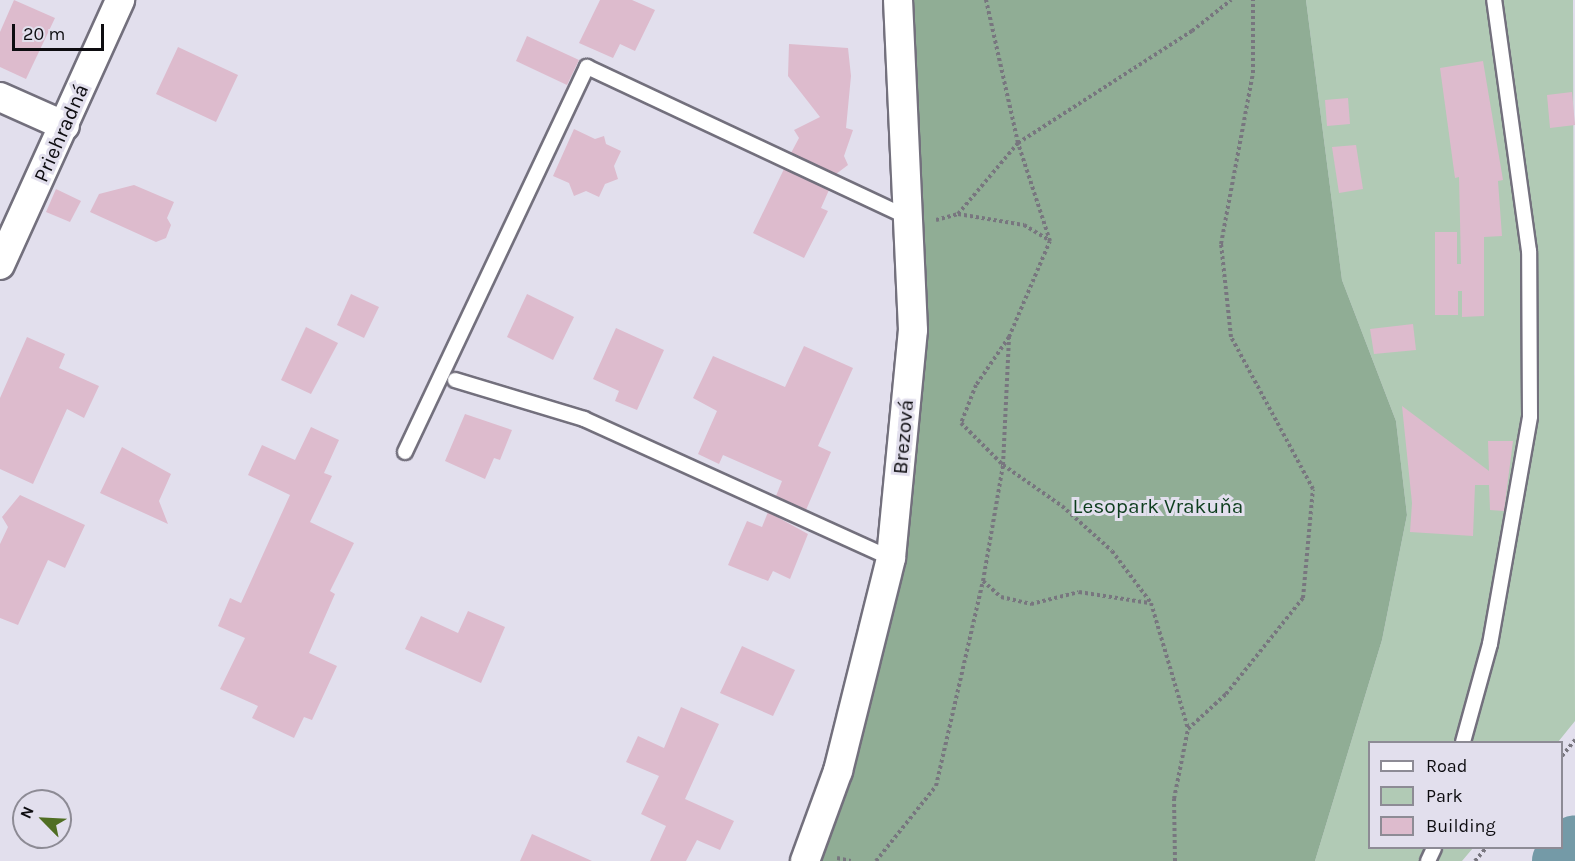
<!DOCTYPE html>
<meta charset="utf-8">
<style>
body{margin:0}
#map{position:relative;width:1575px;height:861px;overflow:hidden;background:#e2dfed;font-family:Karla,sans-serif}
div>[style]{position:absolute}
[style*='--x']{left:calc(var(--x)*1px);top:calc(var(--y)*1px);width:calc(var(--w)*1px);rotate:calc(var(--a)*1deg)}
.green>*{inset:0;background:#b1cab5}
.forest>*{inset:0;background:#90ad95}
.river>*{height:56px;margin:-28px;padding:0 28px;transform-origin:28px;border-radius:28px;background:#749aa7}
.building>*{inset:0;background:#ddbbcd}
.path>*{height:4px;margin-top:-2px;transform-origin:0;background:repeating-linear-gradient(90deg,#78767f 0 3px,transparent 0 6px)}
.roads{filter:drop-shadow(2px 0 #73707d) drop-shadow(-2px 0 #73707d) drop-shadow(0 2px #73707d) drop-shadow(0 -2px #73707d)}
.lane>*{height:14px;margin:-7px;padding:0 7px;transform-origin:7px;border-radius:7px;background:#fff}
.street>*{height:28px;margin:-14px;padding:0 14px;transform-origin:14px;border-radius:14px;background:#fff}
span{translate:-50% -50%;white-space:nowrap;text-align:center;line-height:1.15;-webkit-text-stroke:6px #e2dfed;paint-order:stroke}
.street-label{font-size:21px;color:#0d0c10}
.park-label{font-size:21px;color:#0d3d1d}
.legend{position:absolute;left:1368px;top:741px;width:195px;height:108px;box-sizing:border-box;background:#e2dfed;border:2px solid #8d8b95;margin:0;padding:8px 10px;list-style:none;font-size:18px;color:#0d0c10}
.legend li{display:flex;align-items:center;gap:12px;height:30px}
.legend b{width:30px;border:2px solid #8d8b95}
.north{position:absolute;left:12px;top:789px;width:60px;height:60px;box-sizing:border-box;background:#e2dfed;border:2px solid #8d8b95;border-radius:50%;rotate:294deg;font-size:16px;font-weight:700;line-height:24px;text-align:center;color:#0d0c10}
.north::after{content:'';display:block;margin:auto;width:21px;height:27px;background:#506e23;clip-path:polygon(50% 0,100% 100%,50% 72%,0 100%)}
.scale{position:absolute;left:12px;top:24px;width:92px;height:27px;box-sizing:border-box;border:3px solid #0d0c10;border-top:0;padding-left:8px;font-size:18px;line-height:21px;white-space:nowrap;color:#0d0c10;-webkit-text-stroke:4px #e2dfed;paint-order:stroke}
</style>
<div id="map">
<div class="green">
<i style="clip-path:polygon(1306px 0,1573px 0,1575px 721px,1558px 742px,1370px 742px,1370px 848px,1473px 848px,1462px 861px,1315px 861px,1382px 640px,1407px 515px,1396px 421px,1342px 280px)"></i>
</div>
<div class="forest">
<i style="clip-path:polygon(909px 0,1306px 0,1342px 280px,1396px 421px,1407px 515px,1382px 640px,1315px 861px,817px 861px,850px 771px,904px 560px,920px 412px)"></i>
</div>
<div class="river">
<i style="--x:1560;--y:861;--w:23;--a:-50"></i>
</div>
<div class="building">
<i style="clip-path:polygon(14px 0,55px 18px,26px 79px,0 67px,0 32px)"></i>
<i style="clip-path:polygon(600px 0,632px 0,655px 10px,635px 51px,620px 44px,613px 58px,579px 43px)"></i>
<i style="clip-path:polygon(527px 36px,579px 60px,567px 85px,516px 61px)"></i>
<i style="clip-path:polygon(789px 44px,848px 48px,851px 76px,846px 128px,853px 130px,844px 156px,848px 165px,836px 174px,791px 153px,799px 138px,794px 130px,820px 117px,788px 76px)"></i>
<i style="clip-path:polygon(178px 47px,238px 75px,216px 122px,156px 94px)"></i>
<i style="clip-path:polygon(1483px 61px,1503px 180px,1498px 181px,1502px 236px,1484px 237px,1484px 316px,1462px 317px,1462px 291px,1458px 291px,1458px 315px,1435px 315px,1435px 232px,1457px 232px,1457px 264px,1461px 264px,1459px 177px,1455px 178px,1440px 68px)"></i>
<i style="clip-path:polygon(1572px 92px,1575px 125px,1550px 128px,1547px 95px)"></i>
<i style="clip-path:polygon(1348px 98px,1350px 124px,1327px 126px,1325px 100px)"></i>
<i style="clip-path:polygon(574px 129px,595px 139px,604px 136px,606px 144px,621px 151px,614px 166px,618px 179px,605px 184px,599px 197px,586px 191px,574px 196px,569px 183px,553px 176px)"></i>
<i style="clip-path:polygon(1356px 145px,1363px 189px,1339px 193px,1332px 147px)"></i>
<i style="clip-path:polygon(784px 169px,829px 190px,821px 208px,828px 211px,804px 258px,753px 233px)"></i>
<i style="clip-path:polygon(134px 185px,174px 202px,167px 218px,171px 225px,166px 238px,156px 242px,90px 212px,99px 194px)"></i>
<i style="clip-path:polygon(56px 189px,81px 201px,70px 222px,46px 212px)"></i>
<i style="clip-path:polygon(351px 294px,379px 307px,364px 338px,337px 325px)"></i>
<i style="clip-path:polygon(527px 294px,574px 317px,553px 360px,507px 337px)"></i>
<i style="clip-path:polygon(1413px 324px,1416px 350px,1374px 354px,1370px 329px)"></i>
<i style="clip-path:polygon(306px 327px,338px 343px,311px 394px,281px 380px)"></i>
<i style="clip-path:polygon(616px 328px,664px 350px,637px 410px,615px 401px,619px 391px,593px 379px)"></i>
<i style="clip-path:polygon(27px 337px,65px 354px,59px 368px,99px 386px,84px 418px,67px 409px,33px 484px,0 469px,0 398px)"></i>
<i style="clip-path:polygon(804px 346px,853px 368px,818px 446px,831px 452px,806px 510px,776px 496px,782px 481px,723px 455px,719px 464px,698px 454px,717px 411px,693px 398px,713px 356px,785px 387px)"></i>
<i style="clip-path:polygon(1402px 406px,1489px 471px,1488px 441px,1513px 441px,1504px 511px,1490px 510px,1489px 485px,1475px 485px,1473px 536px,1410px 532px,1412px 503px)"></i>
<i style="clip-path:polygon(465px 414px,512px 430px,500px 460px,494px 458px,485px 479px,445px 461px)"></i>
<i style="clip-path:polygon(311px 427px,339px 440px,324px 473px,332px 476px,310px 522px,354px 543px,330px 591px,335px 594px,309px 653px,337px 666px,312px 720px,304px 717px,294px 738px,252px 718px,258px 706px,220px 689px,245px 638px,218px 626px,230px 598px,241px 603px,290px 495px,248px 475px,262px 445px,295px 460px)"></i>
<i style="clip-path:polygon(122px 447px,171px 474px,159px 501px,168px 524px,100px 493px)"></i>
<i style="clip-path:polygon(20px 495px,85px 525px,65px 568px,48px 560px,18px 625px,0 618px,0 544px,8px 527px,2px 517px)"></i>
<i style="clip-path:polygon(768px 512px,808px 534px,790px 579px,773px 571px,768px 581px,728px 565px,747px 521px,762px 527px)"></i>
<i style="clip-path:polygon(468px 611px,505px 627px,481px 683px,405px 649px,421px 616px,458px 633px)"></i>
<i style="clip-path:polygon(742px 646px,795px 670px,773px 716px,720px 693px)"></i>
<i style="clip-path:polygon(681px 707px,719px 724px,685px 799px,734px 821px,720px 850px,697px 840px,686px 861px,650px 861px,666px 826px,641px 814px,659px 776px,626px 762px,638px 736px,664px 748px)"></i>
<i style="clip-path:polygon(532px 834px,592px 861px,520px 861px)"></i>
</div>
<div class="path">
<i style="--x:958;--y:214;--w:93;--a:-49.8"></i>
<i style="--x:1018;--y:143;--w:207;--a:-32.8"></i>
<i style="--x:1192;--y:31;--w:50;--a:-38.5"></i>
<i style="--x:936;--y:220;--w:23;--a:-15"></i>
<i style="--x:958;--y:214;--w:67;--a:9.5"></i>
<i style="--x:1024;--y:225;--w:29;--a:31"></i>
<i style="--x:1009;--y:337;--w:58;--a:124.5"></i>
<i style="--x:976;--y:385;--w:41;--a:111.5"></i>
<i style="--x:961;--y:423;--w:59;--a:45"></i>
<i style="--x:1003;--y:465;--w:72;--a:34.8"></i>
<i style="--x:1062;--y:506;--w:67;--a:42"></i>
<i style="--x:1112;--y:551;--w:65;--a:53.1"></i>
<i style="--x:1151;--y:603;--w:131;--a:73.6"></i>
<i style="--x:983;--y:581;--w:24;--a:42"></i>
<i style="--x:1001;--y:597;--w:31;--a:13"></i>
<i style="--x:1031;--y:604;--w:49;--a:-14"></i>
<i style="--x:1079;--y:592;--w:71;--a:8.9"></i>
<i style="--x:1562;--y:756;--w:21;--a:-51"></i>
<i style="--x:837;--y:858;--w:14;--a:12"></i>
<i style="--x:876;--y:861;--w:96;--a:-51.3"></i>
<i style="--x:936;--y:786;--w:210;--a:-77.1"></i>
<i style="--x:983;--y:581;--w:118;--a:-80.2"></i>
<i style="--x:1003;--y:465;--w:128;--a:-87.3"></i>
<i style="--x:1009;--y:337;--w:104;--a:-66.9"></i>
<i style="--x:1050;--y:241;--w:103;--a:-108.1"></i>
<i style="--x:1018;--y:143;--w:147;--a:-102.6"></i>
<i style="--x:1175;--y:861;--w:62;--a:-90.9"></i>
<i style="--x:1174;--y:799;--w:71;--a:-78.7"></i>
<i style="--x:1188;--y:729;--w:52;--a:-42.6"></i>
<i style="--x:1226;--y:694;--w:123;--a:-51.3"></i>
<i style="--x:1303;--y:598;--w:109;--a:-84.8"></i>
<i style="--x:1313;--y:489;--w:173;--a:-118.3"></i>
<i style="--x:1231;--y:337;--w:94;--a:-96.1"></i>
<i style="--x:1221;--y:244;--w:174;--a:-79.4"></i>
<i style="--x:1253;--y:73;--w:73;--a:-90"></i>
<i style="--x:1475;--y:861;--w:17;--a:-50"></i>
</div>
<div class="roads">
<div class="lane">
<i style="--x:455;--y:380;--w:135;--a:16.8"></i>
<i style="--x:584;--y:419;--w:337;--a:24.4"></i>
<i style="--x:405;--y:452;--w:426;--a:-64.7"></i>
<i style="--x:587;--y:67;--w:356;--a:25.1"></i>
<i style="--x:1463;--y:742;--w:102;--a:-74.6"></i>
<i style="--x:1490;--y:644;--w:231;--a:-80"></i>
<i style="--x:1530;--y:416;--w:165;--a:-90.3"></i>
<i style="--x:1529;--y:251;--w:253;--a:-97.9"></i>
<i style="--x:1428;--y:861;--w:14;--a:-65"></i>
</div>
<div class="street">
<i style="--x:0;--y:97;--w:71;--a:24"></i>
<i style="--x:0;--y:265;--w:291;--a:-65.6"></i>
<i style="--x:805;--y:861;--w:96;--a:-69.9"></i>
<i style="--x:838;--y:771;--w:219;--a:-76"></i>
<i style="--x:891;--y:558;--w:229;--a:-84.5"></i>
<i style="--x:913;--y:330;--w:330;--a:-92.6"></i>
</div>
</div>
<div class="street-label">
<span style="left:61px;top:133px;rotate:-66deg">Priehradná</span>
<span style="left:903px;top:437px;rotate:-85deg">Brezová</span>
</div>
<div class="park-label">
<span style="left:1158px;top:506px">Lesopark Vrakuňa</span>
</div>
<ul class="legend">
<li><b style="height:8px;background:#fff"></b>Road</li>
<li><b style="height:16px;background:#b1cab5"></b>Park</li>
<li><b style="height:16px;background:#ddbbcd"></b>Building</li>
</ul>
<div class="north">N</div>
<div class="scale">20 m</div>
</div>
